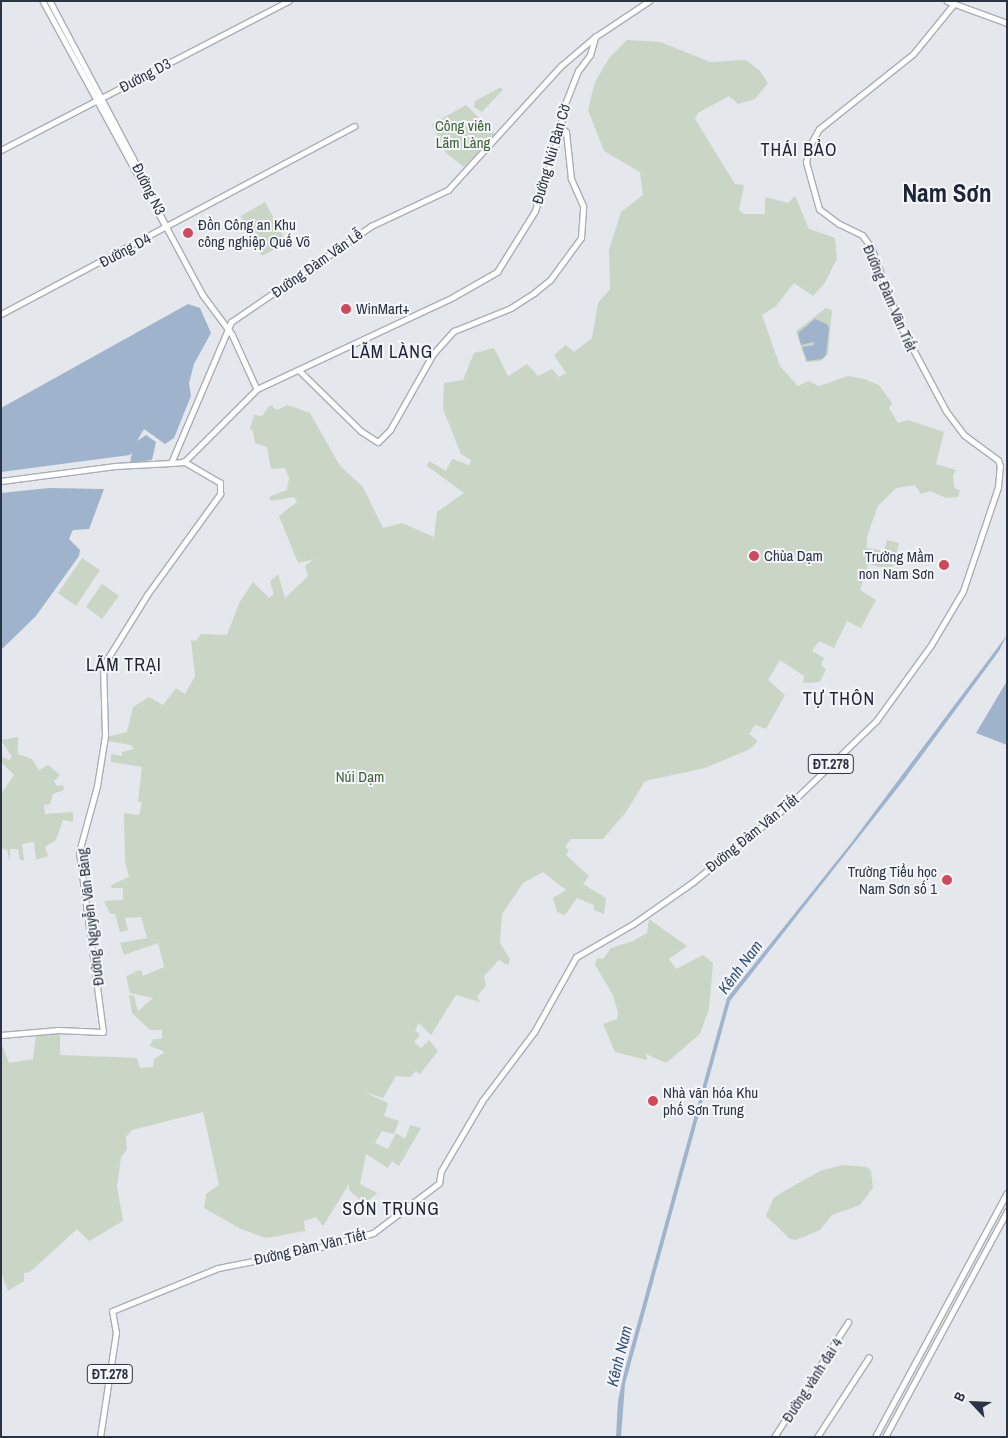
<!DOCTYPE html>
<meta charset="utf-8">
<style>
body{margin:0}
#map{position:relative;width:1008px;height:1438px;overflow:hidden;background:#e4e7ec;font-family:"Archivo Narrow",sans-serif}
div>[style]{position:absolute}
[style*='--x']{left:calc(var(--x)*1px);top:calc(var(--y)*1px);width:calc(var(--w)*1px);rotate:calc(var(--a)*1deg)}
.green>*{inset:0;background:#c9d6c5}
.water>*{inset:0;background:#9fb4cc}
.roads{filter:drop-shadow(1px 0 #a9aeb7) drop-shadow(-1px 0 #a9aeb7) drop-shadow(0 1px #a9aeb7) drop-shadow(0 -1px #a9aeb7)}
.secondary>*{height:4.5px;margin:-2.25px;padding:0 2.25px;transform-origin:2.25px;border-radius:2.25px;background:#fff}
.primary>*{height:5px;margin:-2.5px;padding:0 2.5px;transform-origin:2.5px;border-radius:2.5px;background:#fff}
.dots>*{width:14px;height:14px;translate:-50% -50%;box-sizing:border-box;border:2px solid #f4f6f9;border-radius:50%}
span{translate:-50% -50%;white-space:nowrap;text-align:center;line-height:1.15;-webkit-text-stroke:4px #f4f6f9;paint-order:stroke}
.shield-label span{padding:1px 4px;background:#f4f6f9;border:1px solid;border-radius:4px;-webkit-text-stroke-width:0}
.shield-label{font-size:14px;color:#2b3445;font-weight:700}
.street-label{font-size:15px;color:#2b3445}
.park-label{font-size:15px;color:#3f6138}
.poi-label{font-size:15px;color:#2b3445}
.left{translate:0 -50%;text-align:left}
.right{translate:-100% -50%;text-align:right}
.water-label{font-size:16px;color:#34527a;font-style:italic}
.quarter-label{font-size:18px;color:#1d2536;letter-spacing:1px}
.town-label{font-size:25px;color:#1d2536;font-weight:700}
.frame{position:absolute;inset:0;border:2px solid #2b3445;pointer-events:none}
.north{position:absolute;left:948px;top:1378px;width:50px;height:50px;-webkit-text-stroke:4px #f4f6f9;paint-order:stroke;rotate:295deg;font-size:14px;font-weight:700;line-height:20px;text-align:center;color:#2b3445}
.north::after{content:'';display:block;margin:auto;width:18px;height:22px;background:#2b3445;clip-path:polygon(50% 0,100% 100%,50% 72%,0 100%)}
</style>
<div id="map">
<div class="green">
<i style="clip-path:polygon(627px 40px,660px 42px,710px 62px,746px 60px,760px 71px,768px 83px,755px 99px,738px 104px,729px 96px,698px 113px,695px 119px,735px 184px,744px 185px,739px 210px,744px 214px,765px 214px,765px 197px,788px 203px,795px 196px,809px 229px,835px 238px,837px 259px,824px 284px,813px 296px,794px 283px,776px 306px,762px 315px,780px 366px,798px 386px,808px 381px,819px 386px,848px 376px,864px 379px,879px 385px,892px 403px,889px 408px,898px 423px,908px 420px,944px 432px,936px 464px,956px 470px,953px 475px,954px 488px,960px 490px,958px 497px,946px 498px,930px 491px,921px 494px,915px 485px,896px 488px,878px 506px,867px 536px,867px 548px,884px 551px,887px 540px,899px 543px,892px 570px,868px 564px,860px 590px,876px 600px,861px 628px,847px 621px,834px 648px,819px 641px,812px 651px,824px 658px,821px 665px,826px 669px,820px 682px,803px 683px,804px 676px,780px 660px,768px 680px,785px 695px,766px 729px,755px 725px,749px 734px,758px 741px,750px 749px,705px 768px,645px 781px,626px 812px,603px 839px,571px 839px,565px 847px,569px 850px,566px 855px,589px 876px,583px 884px,606px 898px,604px 914px,594px 910px,594px 905px,577px 898px,565px 915px,557px 912px,553px 898px,566px 890px,543px 872px,523px 883px,502px 914px,500px 943px,510px 959px,508px 965px,499px 960px,484px 976px,486px 986px,477px 996px,480px 1002px,456px 995px,431px 1035px,419px 1023px,415px 1030px,420px 1035px,414px 1042px,421px 1048px,429px 1040px,438px 1051px,420px 1074px,415px 1071px,411px 1077px,396px 1076px,383px 1098px,364px 1092px,388px 1103px,384px 1116px,399px 1121px,394px 1134px,382px 1131px,375px 1143px,388px 1149px,396px 1133px,405px 1139px,410px 1125px,421px 1128px,399px 1166px,392px 1161px,388px 1168px,366px 1154px,360px 1184px,377px 1193px,365px 1204px,349px 1190px,349px 1184px,323px 1226px,316px 1217px,304px 1221px,305px 1231px,266px 1238px,241px 1229px,204px 1208px,206px 1194px,219px 1185px,203px 1112px,132px 1130px,126px 1137px,127px 1150px,121px 1157px,117px 1186px,123px 1221px,89px 1241px,77px 1229px,30px 1272px,24px 1273px,24px 1281px,8px 1291px,1px 1272px,1px 1042px,9px 1063px,33px 1059px,36px 1035px,60px 1034px,60px 1055px,137px 1058px,140px 1068px,153px 1067px,154px 1059px,165px 1052px,150px 1046px,153px 1039px,162px 1039px,162px 1030px,150px 1030px,132px 1013px,129px 995px,134px 996px,138px 1011px,153px 998px,130px 993px,126px 976px,134px 973px,137px 977px,134px 972px,141px 970px,143px 976px,164px 967px,158px 943px,124px 955px,120px 943px,147px 938px,141px 917px,125px 918px,128px 930px,120px 932px,115px 914px,110px 914px,104px 901px,123px 900px,123px 888px,112px 888px,111px 885px,129px 877px,125px 861px,124px 813px,139px 815px,142px 803px,138px 801px,142px 767px,111px 762px,111px 754px,122px 756px,122px 752px,134px 749px,131px 745px,107px 741px,107px 737px,127px 732px,133px 707px,149px 697px,163px 705px,176px 688px,185px 694px,195px 676px,191px 640px,196px 641px,201px 634px,227px 635px,239px 603px,253px 582px,269px 598px,274px 594px,270px 582px,278px 574px,285px 598px,308px 576px,305px 566px,314px 559px,298px 563px,279px 516px,297px 502px,294px 497px,271px 501px,269px 497px,287px 490px,289px 478px,285px 468px,271px 469px,267px 447px,255px 443px,253px 431px,250px 429px,254px 415px,262px 416px,270px 405px,277px 410px,287px 405px,310px 413px,340px 466px,363px 487px,383px 528px,402px 523px,434px 537px,437px 512px,464px 493px,427px 466px,429px 461px,446px 471px,452px 459px,469px 465px,471px 460px,461px 454px,443px 409px,444px 383px,463px 380px,474px 353px,494px 348px,508px 376px,527px 364px,538px 376px,552px 369px,559px 377px,566px 373px,554px 355px,566px 345px,574px 352px,592px 338px,598px 303px,610px 289px,609px 250px,621px 212px,643px 195px,640px 172px,604px 151px,588px 110px,595px 82px,609px 58px)"></i>
<i style="clip-path:polygon(501px 87px,503px 90px,482px 112px,474px 107px,475px 101px)"></i>
<i style="clip-path:polygon(466px 105px,495px 134px,464px 167px,446px 153px,432px 124px)"></i>
<i style="clip-path:polygon(265px 202px,287px 243px,262px 256px,241px 216px)"></i>
<i style="clip-path:polygon(826px 308px,832px 310px,828px 354px,821px 361px,806px 362px,796px 331px)"></i>
<i style="clip-path:polygon(82px 558px,100px 570px,76px 606px,58px 593px)"></i>
<i style="clip-path:polygon(102px 584px,119px 596px,102px 619px,86px 607px)"></i>
<i style="clip-path:polygon(18px 737px,18px 754px,32px 759px,39px 770px,48px 765px,60px 775px,54px 781px,57px 786px,63px 785px,64px 790px,53px 794px,50px 804px,44px 805px,45px 814px,73px 812px,73px 822px,63px 820px,56px 840px,45px 847px,48px 856px,36px 860px,34px 842px,22px 844px,24px 860px,20px 860px,18px 849px,10px 849px,10px 862px,7px 850px,1px 848px,1px 794px,14px 775px,1px 762px,1px 756px,9px 760px,12px 757px,1px 740px)"></i>
<i style="clip-path:polygon(649px 919px,687px 946px,669px 959px,676px 969px,703px 955px,713px 963px,709px 1009px,700px 1034px,666px 1063px,646px 1054px,647px 1060px,615px 1052px,603px 1024px,617px 1019px,618px 1013px,613px 995px,595px 965px,597px 958px,603px 959px,611px 948px,633px 941px,647px 933px)"></i>
<i style="clip-path:polygon(843px 1165px,867px 1167px,871px 1171px,873px 1188px,860px 1205px,832px 1215px,820px 1230px,796px 1240px,790px 1239px,766px 1216px,773px 1199px,781px 1193px,820px 1171px)"></i>
</div>
<div class="water">
<i style="clip-path:polygon(188px 304px,200px 308px,211px 333px,194px 364px,189px 383px,191px 396px,174px 438px,165px 444px,144px 429px,137px 441px,146px 435px,156px 442px,152px 460px,130px 463px,132px 452px,130px 455px,1px 472px,1px 408px)"></i>
<i style="clip-path:polygon(815px 319px,827px 324px,829px 328px,826px 355px,822px 359px,807px 361px,802px 347px,814px 345px,814px 342px,801px 345px,798px 333px)"></i>
<i style="clip-path:polygon(49px 488px,104px 489px,89px 529px,73px 530px,71px 534px,69px 539px,80px 550px,79px 556px,36px 616px,1px 650px,1px 493px)"></i>
<i style="clip-path:polygon(1007px 635px,999px 651px,903px 781px,730px 1001px,625px 1384px,621px 1437px,616px 1437px,618px 1401px,625px 1369px,727px 998px,852px 842px)"></i>
<i style="clip-path:polygon(1007px 681px,1007px 745px,976px 733px)"></i>
</div>
<div class="roads">
<div class="secondary">
<i style="--x:43;--y:1;--w:257;--a:61.4"></i>
<i style="--x:50;--y:1;--w:178;--a:62.1"></i>
<i style="--x:133;--y:158;--w:78;--a:64.1"></i>
<i style="--x:167;--y:228;--w:76;--a:61.8"></i>
<i style="--x:203;--y:295;--w:49;--a:53.4"></i>
<i style="--x:232;--y:334;--w:60;--a:65.6"></i>
<i style="--x:947;--y:1;--w:64;--a:20.1"></i>
<i style="--x:1;--y:150;--w:324;--a:-27.4"></i>
<i style="--x:1;--y:314;--w:400;--a:-28"></i>
<i style="--x:299;--y:370;--w:87;--a:44.5"></i>
<i style="--x:361;--y:431;--w:20;--a:33"></i>
<i style="--x:378;--y:442;--w:17;--a:-45"></i>
<i style="--x:390;--y:430;--w:87;--a:-60.5"></i>
<i style="--x:433;--y:354;--w:31;--a:-48"></i>
<i style="--x:454;--y:331;--w:61;--a:-22"></i>
<i style="--x:511;--y:308;--w:27;--a:-33"></i>
<i style="--x:534;--y:293;--w:21;--a:-39"></i>
<i style="--x:550;--y:280;--w:52;--a:-53.6"></i>
<i style="--x:581;--y:238;--w:32;--a:-86"></i>
<i style="--x:583;--y:206;--w:30;--a:-114"></i>
<i style="--x:571;--y:179;--w:47;--a:-96.1"></i>
<i style="--x:566;--y:132;--w:8;--a:-140"></i>
<i style="--x:171;--y:463;--w:13;--a:-4"></i>
<i style="--x:184;--y:462;--w:103;--a:-45"></i>
<i style="--x:257;--y:389;--w:217;--a:-25.1"></i>
<i style="--x:453;--y:297;--w:51;--a:-29.6"></i>
<i style="--x:497;--y:272;--w:72;--a:-58.1"></i>
<i style="--x:535;--y:211;--w:84;--a:-72.6"></i>
<i style="--x:560;--y:131;--w:22;--a:-82"></i>
<i style="--x:563;--y:109;--w:41;--a:-68.5"></i>
<i style="--x:578;--y:71;--w:20;--a:-53"></i>
<i style="--x:590;--y:55;--w:19;--a:-74"></i>
<i style="--x:1;--y:481;--w:115;--a:-7.5"></i>
<i style="--x:115;--y:466;--w:56;--a:-3.1"></i>
<i style="--x:171;--y:463;--w:153;--a:-66.9"></i>
<i style="--x:231;--y:322;--w:170;--a:-34.4"></i>
<i style="--x:371;--y:226;--w:85;--a:-25.1"></i>
<i style="--x:448;--y:190;--w:168;--a:-47.7"></i>
<i style="--x:561;--y:66;--w:45;--a:-40.5"></i>
<i style="--x:595;--y:37;--w:65;--a:-33.7"></i>
<i style="--x:1;--y:1035;--w:57;--a:-5"></i>
<i style="--x:58;--y:1030;--w:45;--a:2.5"></i>
<i style="--x:103;--y:1032;--w:182;--a:-97.6"></i>
<i style="--x:79;--y:852;--w:68;--a:-74.7"></i>
<i style="--x:97;--y:786;--w:51;--a:-80.9"></i>
<i style="--x:105;--y:736;--w:70;--a:-91.6"></i>
<i style="--x:103;--y:666;--w:84;--a:-58.2"></i>
<i style="--x:147;--y:595;--w:125;--a:-54.1"></i>
<i style="--x:220;--y:494;--w:11;--a:-90"></i>
<i style="--x:220;--y:483;--w:42;--a:-149.7"></i>
<i style="--x:875;--y:1437;--w:277;--a:-61.6"></i>
<i style="--x:885;--y:1437;--w:257;--a:-61.6"></i>
</div>
<div class="primary">
<i style="--x:100;--y:1437;--w:105;--a:-81.3"></i>
<i style="--x:116;--y:1333;--w:22;--a:-100"></i>
<i style="--x:112;--y:1311;--w:114;--a:-22.1"></i>
<i style="--x:218;--y:1268;--w:93;--a:-11.2"></i>
<i style="--x:309;--y:1250;--w:66;--a:-14.9"></i>
<i style="--x:373;--y:1233;--w:83;--a:-37.1"></i>
<i style="--x:439;--y:1183;--w:12;--a:-81"></i>
<i style="--x:441;--y:1171;--w:81;--a:-59.6"></i>
<i style="--x:482;--y:1101;--w:86;--a:-53"></i>
<i style="--x:534;--y:1032;--w:86;--a:-60.8"></i>
<i style="--x:576;--y:957;--w:66;--a:-30.1"></i>
<i style="--x:633;--y:924;--w:73;--a:-35"></i>
<i style="--x:693;--y:882;--w:126;--a:-38.9"></i>
<i style="--x:791;--y:803;--w:118;--a:-44"></i>
<i style="--x:876;--y:721;--w:94;--a:-54.1"></i>
<i style="--x:931;--y:645;--w:63;--a:-59.3"></i>
<i style="--x:963;--y:591;--w:110;--a:-71.4"></i>
<i style="--x:998;--y:487;--w:21;--a:-85"></i>
<i style="--x:1000;--y:466;--w:6;--a:-108"></i>
<i style="--x:998;--y:460;--w:42;--a:-143.7"></i>
<i style="--x:964;--y:435;--w:30;--a:-127"></i>
<i style="--x:946;--y:411;--w:98;--a:-118.1"></i>
<i style="--x:900;--y:325;--w:83;--a:-110.4"></i>
<i style="--x:871;--y:247;--w:15;--a:-127"></i>
<i style="--x:862;--y:235;--w:25;--a:-154"></i>
<i style="--x:839;--y:224;--w:25;--a:-143"></i>
<i style="--x:819;--y:209;--w:49;--a:-105.5"></i>
<i style="--x:806;--y:162;--w:17;--a:-77"></i>
<i style="--x:810;--y:145;--w:18;--a:-61"></i>
<i style="--x:819;--y:129;--w:120;--a:-38.6"></i>
<i style="--x:913;--y:54;--w:63;--a:-50.8"></i>
<i style="--x:774;--y:1437;--w:137;--a:-57.2"></i>
<i style="--x:817;--y:1437;--w:95;--a:-57"></i>
</div>
</div>
<div class="dots">
<i style="left:188px;top:233px;background:#d1495b"></i>
<i style="left:346px;top:309px;background:#d1495b"></i>
<i style="left:754px;top:556px;background:#d1495b"></i>
<i style="left:944px;top:565px;background:#d1495b"></i>
<i style="left:947px;top:880px;background:#d1495b"></i>
<i style="left:653px;top:1101px;background:#d1495b"></i>
</div>
<div class="shield-label">
<span style="left:831px;top:764px">ĐT.278</span>
<span style="left:110px;top:1374px">ĐT.278</span>
</div>
<div class="street-label">
<span style="left:145px;top:75px;rotate:-28deg">Đường D3</span>
<span style="left:551px;top:154px;rotate:-74deg">Đường Núi Bàn Cờ</span>
<span style="left:149px;top:189px;rotate:63deg">Đường N3</span>
<span style="left:125px;top:250px;rotate:-28deg">Đường D4</span>
<span style="left:317px;top:263px;rotate:-35deg">Đường Đàm Văn Lễ</span>
<span style="left:890px;top:298px;rotate:67deg">Đường Đàm Văn Tiết</span>
<span style="left:752px;top:833px;rotate:-39deg">Đường Đàm Văn Tiết</span>
<span style="left:90px;top:917px;rotate:-97deg">Đường Nguyễn Văn Bảng</span>
<span style="left:310px;top:1247px;rotate:-13deg">Đường Đàm Văn Tiết</span>
<span style="left:812px;top:1380px;rotate:-57deg">Đường vành đai 4</span>
</div>
<div class="park-label">
<span style="left:463px;top:134px">Công viên<br>Lãm Làng</span>
<span style="left:360px;top:777px">Núi Dạm</span>
</div>
<div class="poi-label">
<span class="left" style="left:198px;top:233px">Đồn Công an Khu<br>công nghiệp Quế Võ</span>
<span class="left" style="left:356px;top:309px">WinMart+</span>
<span class="left" style="left:764px;top:556px">Chùa Dạm</span>
<span class="right" style="left:934px;top:565px">Trường Mầm<br>non Nam Sơn</span>
<span class="right" style="left:937px;top:880px">Trường Tiểu học<br>Nam Sơn số 1</span>
<span class="left" style="left:663px;top:1101px">Nhà văn hóa Khu<br>phố Sơn Trung</span>
</div>
<div class="water-label">
<span style="left:740px;top:967px;rotate:-53deg">Kênh Nam</span>
<span style="left:619px;top:1356px;rotate:-76deg">Kênh Nam</span>
</div>
<div class="quarter-label">
<span style="left:799px;top:150px">THÁI BẢO</span>
<span style="left:392px;top:352px">LÃM LÀNG</span>
<span style="left:124px;top:665px">LÃM TRẠI</span>
<span style="left:839px;top:699px">TỰ THÔN</span>
<span style="left:391px;top:1209px">SƠN TRUNG</span>
</div>
<div class="town-label">
<span style="left:947px;top:193px">Nam Sơn</span>
</div>
<div class="frame"></div>
<div class="north">B</div>
</div>
